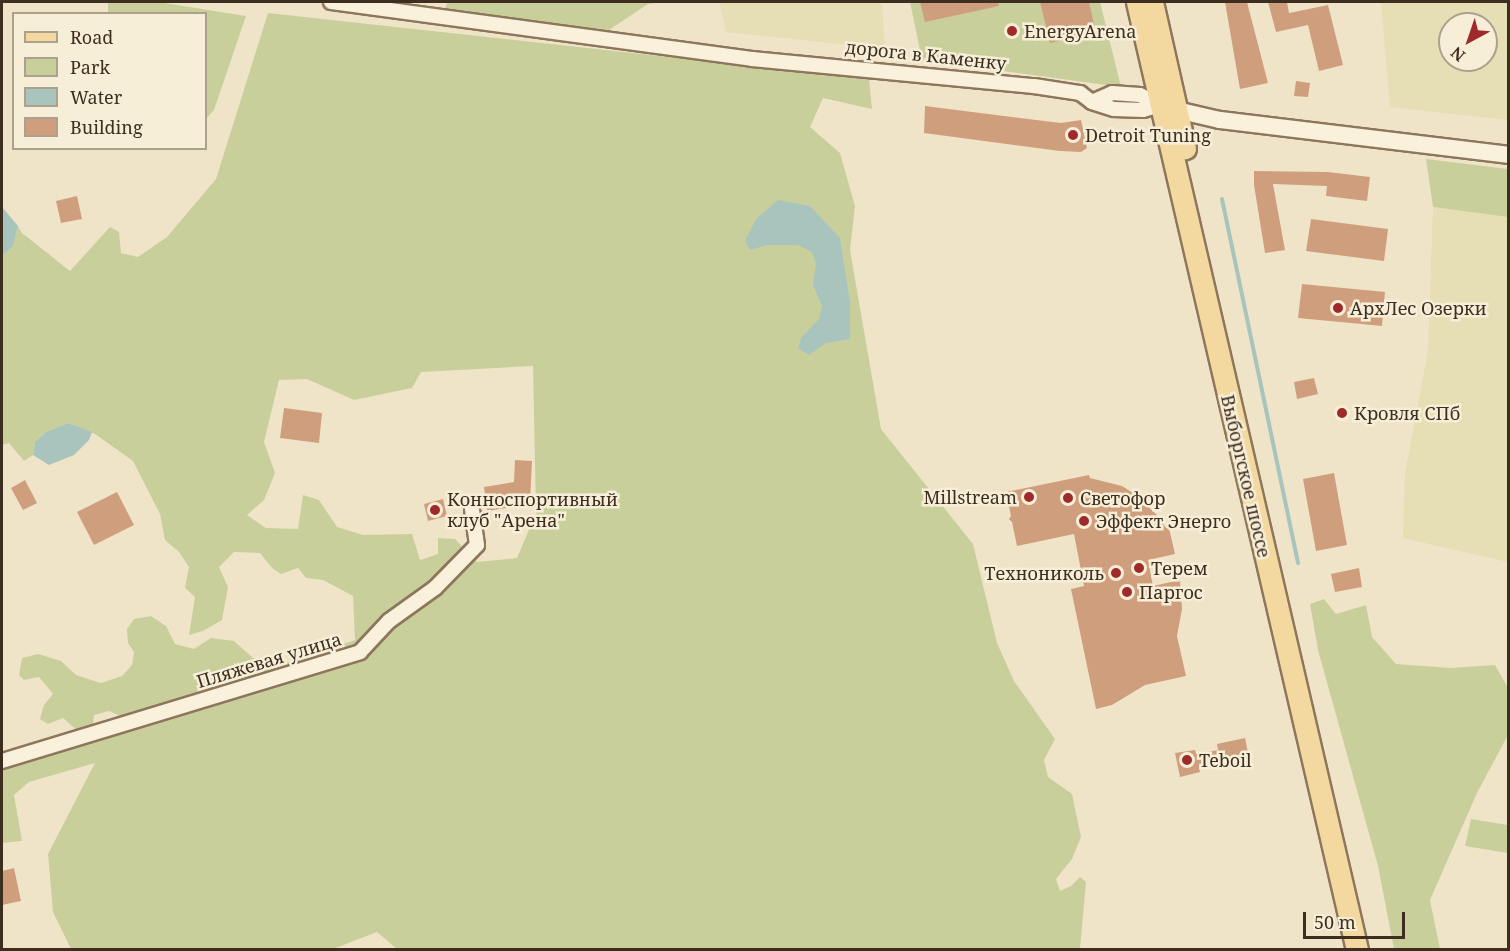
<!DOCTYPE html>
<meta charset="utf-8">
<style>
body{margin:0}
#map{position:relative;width:1510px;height:951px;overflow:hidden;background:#f0e4c8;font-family:"Noto Serif",serif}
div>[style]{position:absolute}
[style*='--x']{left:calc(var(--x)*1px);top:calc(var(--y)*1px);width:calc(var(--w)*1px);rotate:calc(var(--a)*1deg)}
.farmland>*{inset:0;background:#e6deb5}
.green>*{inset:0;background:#c9cf9b}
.water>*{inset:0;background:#a9c4bc}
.stream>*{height:4px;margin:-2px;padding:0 2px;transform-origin:2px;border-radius:2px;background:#a9c4bc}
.building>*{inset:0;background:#cf9f7d}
.roads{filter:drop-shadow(2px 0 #8d765c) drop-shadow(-2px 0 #8d765c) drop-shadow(0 2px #8d765c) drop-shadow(0 -2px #8d765c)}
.minor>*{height:14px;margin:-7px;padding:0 7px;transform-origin:7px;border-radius:7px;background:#faf1dc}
.tertiary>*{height:16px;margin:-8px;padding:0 8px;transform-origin:8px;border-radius:8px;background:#faf1dc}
.primary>*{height:21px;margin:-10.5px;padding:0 10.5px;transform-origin:10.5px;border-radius:10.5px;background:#f3d9a0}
.dots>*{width:16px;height:16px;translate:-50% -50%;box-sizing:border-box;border:3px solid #f7eed8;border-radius:50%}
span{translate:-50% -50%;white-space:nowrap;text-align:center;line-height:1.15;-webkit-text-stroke:5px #f7eed8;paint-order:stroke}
.poi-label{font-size:18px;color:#3d2e20}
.left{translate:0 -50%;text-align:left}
.right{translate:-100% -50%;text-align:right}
.street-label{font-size:18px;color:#3d2e20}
.frame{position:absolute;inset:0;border:3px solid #3d2e20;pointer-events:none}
.legend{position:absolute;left:12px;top:12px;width:195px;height:138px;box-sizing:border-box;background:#f7eed8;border:2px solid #ada18e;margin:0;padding:8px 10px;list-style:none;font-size:18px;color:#3d2e20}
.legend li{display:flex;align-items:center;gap:12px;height:30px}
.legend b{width:30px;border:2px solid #ada18e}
.north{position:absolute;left:1438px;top:12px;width:60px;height:60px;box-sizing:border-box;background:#f7eed8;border:2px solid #ada18e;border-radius:50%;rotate:220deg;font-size:16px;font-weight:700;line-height:24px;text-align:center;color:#3d2e20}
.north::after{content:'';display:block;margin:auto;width:21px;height:27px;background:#9e2a2b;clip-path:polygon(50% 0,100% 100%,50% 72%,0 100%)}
.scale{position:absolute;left:1303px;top:912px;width:102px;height:27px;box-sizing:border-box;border:3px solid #3d2e20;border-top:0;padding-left:8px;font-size:18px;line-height:21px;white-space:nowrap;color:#3d2e20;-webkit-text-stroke:4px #f7eed8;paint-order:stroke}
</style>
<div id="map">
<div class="farmland">
<i style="clip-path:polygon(719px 2px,882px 2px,885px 49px,726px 32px)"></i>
<i style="clip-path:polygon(evenodd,1381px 2px,1508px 2px,1508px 120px,1390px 107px,1381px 2px,1450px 24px,1486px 24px,1486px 60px,1450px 60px,1450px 24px)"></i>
<i style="clip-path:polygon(1433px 207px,1508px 217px,1508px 562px,1403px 538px,1405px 473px,1428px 351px)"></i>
</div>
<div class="green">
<i style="clip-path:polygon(108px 2px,158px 2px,246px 16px,214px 110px,206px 119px,206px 14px,108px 13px)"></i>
<i style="clip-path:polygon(448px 2px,664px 2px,648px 4px,609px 30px,443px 12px)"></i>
<i style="clip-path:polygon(910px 2px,1100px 2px,1121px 87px,922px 60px)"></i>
<i style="clip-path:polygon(evenodd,268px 13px,869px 79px,872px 109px,823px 98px,810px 127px,840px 153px,855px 206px,850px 250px,881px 429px,973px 544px,997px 643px,1014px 681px,1055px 739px,1044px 760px,1048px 777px,1072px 794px,1081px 837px,1072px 859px,1056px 879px,1060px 891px,1071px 886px,1080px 877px,1086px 882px,1080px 949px,398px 950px,377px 932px,333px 949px,71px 949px,53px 912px,48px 854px,95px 763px,29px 782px,14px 795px,22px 841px,2px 843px,2px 769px,96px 736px,93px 725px,78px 731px,63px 718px,48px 724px,40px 719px,44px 705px,53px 694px,39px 677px,24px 680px,19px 675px,22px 658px,38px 654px,61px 661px,76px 675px,101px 683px,122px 676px,132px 665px,134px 652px,128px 643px,127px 629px,134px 619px,151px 616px,166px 626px,175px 644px,194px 649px,211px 638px,234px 641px,264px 668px,273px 667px,355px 640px,353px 596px,323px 580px,306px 578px,298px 568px,281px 574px,272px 568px,260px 553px,234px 552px,219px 567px,228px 587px,222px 620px,203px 631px,189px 635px,195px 597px,185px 588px,189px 567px,179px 552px,165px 540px,160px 514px,133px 461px,95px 434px,68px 423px,46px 432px,35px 442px,33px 455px,24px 461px,9px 443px,2px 445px,2px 256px,13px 246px,18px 226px,22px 233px,70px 271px,110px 227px,119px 232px,121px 253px,138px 257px,167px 237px,216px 179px,268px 13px,533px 366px,536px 513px,517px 558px,477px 562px,455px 539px,438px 538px,438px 554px,420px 560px,412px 534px,363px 535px,337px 527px,319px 500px,303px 495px,298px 529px,266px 528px,247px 515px,264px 500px,275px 473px,264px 442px,279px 380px,307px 379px,354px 400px,412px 388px,421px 372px,533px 366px,268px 13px,109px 711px,120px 716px,93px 724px,94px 715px,109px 711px)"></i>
<i style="clip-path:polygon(1426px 159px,1508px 169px,1508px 217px,1433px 207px)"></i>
<i style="clip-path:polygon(1324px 599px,1336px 614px,1366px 605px,1372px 637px,1396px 664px,1451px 668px,1495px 665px,1508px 688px,1508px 735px,1477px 793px,1430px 900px,1440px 949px,1394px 949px,1378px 866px,1318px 650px,1310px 604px)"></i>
<i style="clip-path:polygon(1471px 819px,1508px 825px,1508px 853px,1465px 846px)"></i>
</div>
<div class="water">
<i style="clip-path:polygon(778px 200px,810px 206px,840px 238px,850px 303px,850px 339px,826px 343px,809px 355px,798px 348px,801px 338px,819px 319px,822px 306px,813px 285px,816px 263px,812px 252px,798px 245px,768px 245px,750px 250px,745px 241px,756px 219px)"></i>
<i style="clip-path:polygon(2px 207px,18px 226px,13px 246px,2px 256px)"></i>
<i style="clip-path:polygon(68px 423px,92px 432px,89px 440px,74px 455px,49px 465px,33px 455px,35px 442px,46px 432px)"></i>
</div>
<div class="stream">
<i style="--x:1222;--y:199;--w:372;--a:78.2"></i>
</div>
<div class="building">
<i style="clip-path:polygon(920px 2px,998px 2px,999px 6px,925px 22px)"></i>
<i style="clip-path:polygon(1040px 2px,1089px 2px,1096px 33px,1050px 43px)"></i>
<i style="clip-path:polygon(1225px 2px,1247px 2px,1268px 83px,1240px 89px)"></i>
<i style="clip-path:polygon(1268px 2px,1287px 2px,1289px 13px,1328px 5px,1343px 65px,1319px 71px,1308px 25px,1276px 32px)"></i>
<i style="clip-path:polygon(1296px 81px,1310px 83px,1308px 97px,1294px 96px)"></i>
<i style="clip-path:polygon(925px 106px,1061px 123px,1081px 120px,1087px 148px,1081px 152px,1060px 151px,924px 133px)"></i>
<i style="clip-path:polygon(1254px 171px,1328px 172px,1370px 177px,1367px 201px,1326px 196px,1327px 186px,1273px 184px,1285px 250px,1265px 253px,1254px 185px)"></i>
<i style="clip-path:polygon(77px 196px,82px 219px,61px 223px,56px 201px)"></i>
<i style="clip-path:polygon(1311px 219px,1388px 229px,1384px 261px,1306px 251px)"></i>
<i style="clip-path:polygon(1302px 284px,1385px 292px,1382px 326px,1298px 318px)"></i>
<i style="clip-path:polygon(1314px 378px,1318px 394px,1297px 399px,1294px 382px)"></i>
<i style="clip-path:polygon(284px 408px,322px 413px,319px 443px,280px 438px)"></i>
<i style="clip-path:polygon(515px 460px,532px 461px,530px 502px,505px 501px,506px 508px,487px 511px,484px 487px,514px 482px)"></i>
<i style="clip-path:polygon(1334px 473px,1347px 545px,1316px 551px,1303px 479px)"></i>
<i style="clip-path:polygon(1089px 475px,1090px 478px,1122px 486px,1136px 495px,1158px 516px,1166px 528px,1169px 528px,1175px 554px,1148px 560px,1153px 586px,1180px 580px,1182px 609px,1177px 636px,1186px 676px,1145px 685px,1112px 705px,1096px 709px,1071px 589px,1084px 586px,1074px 534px,1017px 546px,1012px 522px,1009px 519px,1011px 516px,1006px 492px)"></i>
<i style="clip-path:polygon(25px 480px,37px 503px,23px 510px,11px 488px)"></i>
<i style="clip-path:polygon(117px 492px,134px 525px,94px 545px,77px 512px)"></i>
<i style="clip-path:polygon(443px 499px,447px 516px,428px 521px,424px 504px)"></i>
<i style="clip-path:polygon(1359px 568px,1362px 587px,1335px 592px,1331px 574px)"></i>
<i style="clip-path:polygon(1245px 738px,1250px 762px,1222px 768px,1221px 762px,1199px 766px,1200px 772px,1180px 777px,1175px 753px,1195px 750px,1196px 754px,1218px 750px,1217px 744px)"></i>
<i style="clip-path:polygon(14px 868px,21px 901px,2px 905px,2px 871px)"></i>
</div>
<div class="roads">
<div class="minor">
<i style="--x:331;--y:2;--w:425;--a:7.7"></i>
<i style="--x:752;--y:59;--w:283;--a:5.5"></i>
<i style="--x:1034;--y:86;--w:47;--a:8.7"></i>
<i style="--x:1080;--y:93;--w:15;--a:37"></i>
<i style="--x:1092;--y:102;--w:23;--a:18"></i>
<i style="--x:1114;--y:109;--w:29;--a:2"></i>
<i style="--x:1143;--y:110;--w:18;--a:-16"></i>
<i style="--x:1092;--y:102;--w:22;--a:-24"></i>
<i style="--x:1112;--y:93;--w:28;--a:4"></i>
<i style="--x:1140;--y:95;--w:22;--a:27"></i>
<i style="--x:2;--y:761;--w:374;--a:-16.9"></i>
<i style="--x:360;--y:652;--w:42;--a:-46.9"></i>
<i style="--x:389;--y:621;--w:57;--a:-35.7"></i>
<i style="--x:435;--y:588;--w:60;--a:-45.7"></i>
<i style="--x:477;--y:545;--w:36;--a:-98"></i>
</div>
<div class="tertiary">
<i style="--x:1168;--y:108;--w:53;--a:13"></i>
<i style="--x:1220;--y:120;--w:290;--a:6.9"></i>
</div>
<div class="primary">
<i style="--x:1137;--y:2;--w:973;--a:76.93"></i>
<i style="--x:1152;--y:2;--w:150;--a:77.3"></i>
</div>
</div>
<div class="dots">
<i style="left:1012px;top:31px;background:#9e2a2b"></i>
<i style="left:1073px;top:135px;background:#9e2a2b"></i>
<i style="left:1338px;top:308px;background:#9e2a2b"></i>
<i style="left:1342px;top:413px;background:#9e2a2b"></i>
<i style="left:1029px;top:497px;background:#9e2a2b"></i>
<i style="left:1068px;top:498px;background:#9e2a2b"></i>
<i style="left:435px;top:510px;background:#9e2a2b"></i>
<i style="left:1084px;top:521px;background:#9e2a2b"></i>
<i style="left:1139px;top:568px;background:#9e2a2b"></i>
<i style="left:1116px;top:573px;background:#9e2a2b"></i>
<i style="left:1127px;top:592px;background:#9e2a2b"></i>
<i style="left:1187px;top:760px;background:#9e2a2b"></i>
</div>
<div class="poi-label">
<span class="left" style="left:1024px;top:31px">EnergyArena</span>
<span class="left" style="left:1085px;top:135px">Detroit Tuning</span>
<span class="left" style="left:1350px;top:308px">АрхЛес Озерки</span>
<span class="left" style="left:1354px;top:413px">Кровля СПб</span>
<span class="right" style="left:1017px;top:497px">Millstream</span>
<span class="left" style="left:1080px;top:498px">Светофор</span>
<span class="left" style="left:447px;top:510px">Конноспортивный<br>клуб "Арена"</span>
<span class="left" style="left:1096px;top:521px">Эффект Энерго</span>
<span class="left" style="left:1151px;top:568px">Терем</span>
<span class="right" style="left:1104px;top:573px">Технониколь</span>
<span class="left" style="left:1139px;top:592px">Паргос</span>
<span class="left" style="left:1199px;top:760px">Teboil</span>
</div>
<div class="street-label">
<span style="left:926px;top:55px;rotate:6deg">дорога в Каменку</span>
<span style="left:1246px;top:476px;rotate:77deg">Выборгское шоссе</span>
<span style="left:269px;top:660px;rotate:-17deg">Пляжевая улица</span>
</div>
<div class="frame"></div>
<ul class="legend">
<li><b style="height:8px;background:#f3d9a0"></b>Road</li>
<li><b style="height:16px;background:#c9cf9b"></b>Park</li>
<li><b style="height:16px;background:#a9c4bc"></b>Water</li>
<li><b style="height:16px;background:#cf9f7d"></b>Building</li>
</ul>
<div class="north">N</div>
<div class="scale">50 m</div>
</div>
